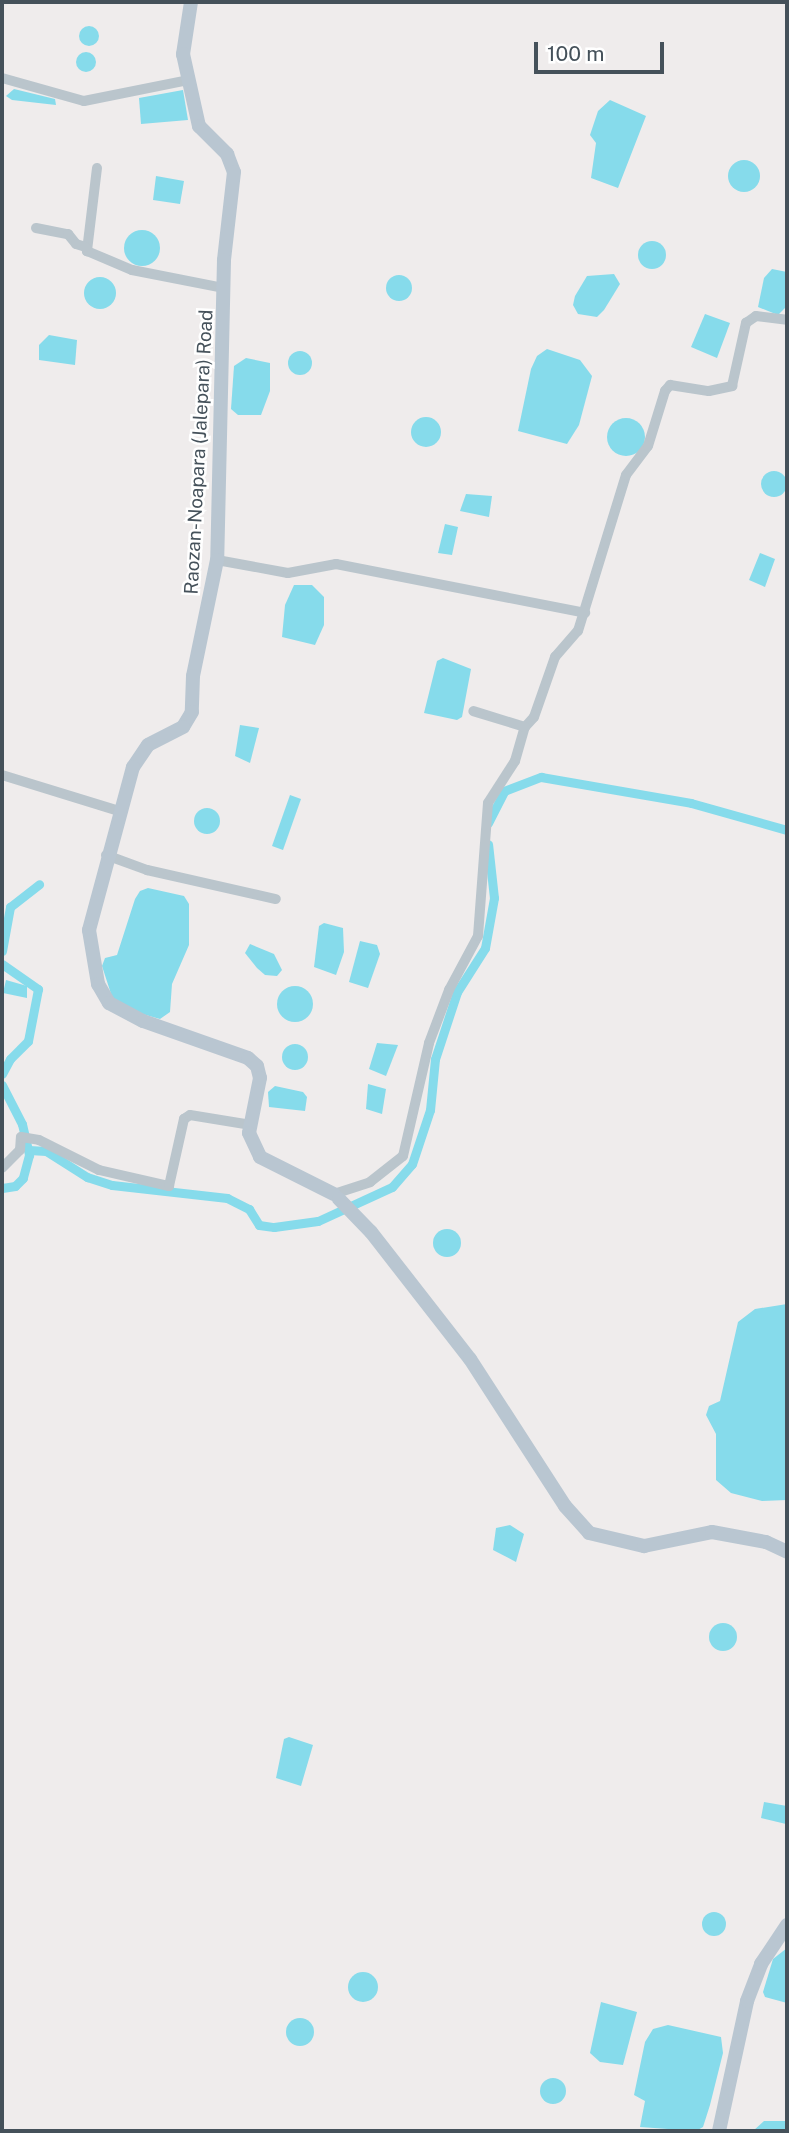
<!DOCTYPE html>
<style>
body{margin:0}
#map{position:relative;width:789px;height:2133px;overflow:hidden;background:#efecec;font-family:"Public Sans",sans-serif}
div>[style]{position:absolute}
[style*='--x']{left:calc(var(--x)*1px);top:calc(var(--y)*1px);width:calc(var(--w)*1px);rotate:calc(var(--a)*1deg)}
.water>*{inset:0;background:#86dbeb}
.round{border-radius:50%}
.canal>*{height:9px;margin:-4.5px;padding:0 4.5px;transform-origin:4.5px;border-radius:4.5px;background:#86dbeb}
.minor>*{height:10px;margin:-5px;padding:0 5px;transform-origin:5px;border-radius:5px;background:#bac5cc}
.secondary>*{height:14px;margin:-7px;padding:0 7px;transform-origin:7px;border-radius:7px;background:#b9c6d1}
span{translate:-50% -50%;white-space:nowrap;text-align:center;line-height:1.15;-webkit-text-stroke:5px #fff;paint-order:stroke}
.street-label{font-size:19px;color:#45515a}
.frame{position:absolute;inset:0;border:4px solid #45515a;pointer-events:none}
.scale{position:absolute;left:534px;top:42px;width:130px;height:32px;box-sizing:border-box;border:4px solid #45515a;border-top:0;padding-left:9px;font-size:21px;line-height:24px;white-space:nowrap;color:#45515a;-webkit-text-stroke:5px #fff;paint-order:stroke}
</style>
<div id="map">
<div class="water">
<i class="round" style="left:79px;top:26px;width:20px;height:20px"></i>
<i class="round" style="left:76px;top:52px;width:20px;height:20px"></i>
<i style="clip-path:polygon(14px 89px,55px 99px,56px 105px,12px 100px,6px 96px)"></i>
<i style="clip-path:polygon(183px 90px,188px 120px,141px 124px,139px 98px)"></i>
<i style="clip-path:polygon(610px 100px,646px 116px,618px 188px,591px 178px,596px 143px,590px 135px,598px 111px)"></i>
<i class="round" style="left:728px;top:160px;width:32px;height:32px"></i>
<i style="clip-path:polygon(156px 176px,184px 181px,180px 204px,153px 200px)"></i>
<i class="round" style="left:124px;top:230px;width:36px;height:36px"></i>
<i class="round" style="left:638px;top:241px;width:28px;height:28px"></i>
<i style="clip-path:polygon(772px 269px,787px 272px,785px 308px,778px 315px,758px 307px,764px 278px)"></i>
<i style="clip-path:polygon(614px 274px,620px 284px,604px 310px,597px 317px,578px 314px,573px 305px,575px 296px,587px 276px)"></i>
<i class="round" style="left:386px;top:275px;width:26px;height:26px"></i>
<i class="round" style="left:84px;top:277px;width:32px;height:32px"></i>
<i style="clip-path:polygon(705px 314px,730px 323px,717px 358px,691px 347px)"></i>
<i style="clip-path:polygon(49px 335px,77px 340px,75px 365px,39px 360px,39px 345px)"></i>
<i style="clip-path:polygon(547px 349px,580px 360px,592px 376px,579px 425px,567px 444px,518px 431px,531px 369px,537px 356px)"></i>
<i class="round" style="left:288px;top:351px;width:24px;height:24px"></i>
<i style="clip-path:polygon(246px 358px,270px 363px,270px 391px,261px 415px,238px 415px,231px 409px,234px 366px)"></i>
<i class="round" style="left:411px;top:417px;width:30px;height:30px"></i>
<i class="round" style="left:607px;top:418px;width:38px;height:38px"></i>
<i class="round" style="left:761px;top:471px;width:26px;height:26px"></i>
<i style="clip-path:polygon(466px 494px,492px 496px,489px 517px,460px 511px)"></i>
<i style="clip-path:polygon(445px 524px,458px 527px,452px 555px,438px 553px)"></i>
<i style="clip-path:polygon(760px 553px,775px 559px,765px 587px,749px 580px)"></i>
<i style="clip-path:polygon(294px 585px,312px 585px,324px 597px,324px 625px,315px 645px,282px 637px,285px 605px)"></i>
<i style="clip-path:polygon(443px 658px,471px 669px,462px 717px,457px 720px,424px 713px,437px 661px)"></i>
<i style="clip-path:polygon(240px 725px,259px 728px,250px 763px,235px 756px)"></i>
<i style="clip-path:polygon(290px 795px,301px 799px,283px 850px,272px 846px)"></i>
<i class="round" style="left:194px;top:808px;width:26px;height:26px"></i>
<i style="clip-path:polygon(148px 888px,184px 896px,189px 904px,189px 945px,172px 984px,170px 1012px,160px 1019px,128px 1010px,113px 1000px,102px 966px,105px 958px,117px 955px,135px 899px,140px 891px)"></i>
<i style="clip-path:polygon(324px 923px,343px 928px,344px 952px,336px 975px,314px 967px,319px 926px)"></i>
<i style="clip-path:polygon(360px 941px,377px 945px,380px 954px,368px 988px,349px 982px)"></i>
<i style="clip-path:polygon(250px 944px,274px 954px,282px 970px,277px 976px,265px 975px,257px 968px,245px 953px)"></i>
<i style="clip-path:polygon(6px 980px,27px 986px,27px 998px,3px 993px)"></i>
<i class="round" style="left:277px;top:986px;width:36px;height:36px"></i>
<i style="clip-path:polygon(377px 1043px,398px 1045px,386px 1076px,369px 1069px)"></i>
<i class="round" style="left:282px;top:1044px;width:26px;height:26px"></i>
<i style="clip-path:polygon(368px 1084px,386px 1089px,382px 1114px,366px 1109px)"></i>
<i style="clip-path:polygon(275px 1086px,303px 1092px,307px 1097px,305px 1111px,269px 1107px,268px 1092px)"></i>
<i class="round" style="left:433px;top:1229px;width:28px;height:28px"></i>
<i style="clip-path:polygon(787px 1304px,787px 1500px,762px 1501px,731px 1493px,716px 1480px,716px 1434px,706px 1415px,709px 1406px,720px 1401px,738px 1322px,755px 1309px)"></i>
<i style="clip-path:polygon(510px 1525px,524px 1534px,516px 1562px,493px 1550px,496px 1528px)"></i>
<i class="round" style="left:709px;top:1623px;width:28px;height:28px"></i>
<i style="clip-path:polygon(289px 1737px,313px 1745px,301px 1786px,276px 1778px,284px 1739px)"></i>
<i style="clip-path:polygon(764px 1802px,787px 1806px,786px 1824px,761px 1818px)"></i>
<i class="round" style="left:702px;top:1912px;width:24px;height:24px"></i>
<i style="clip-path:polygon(787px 1948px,787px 2003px,765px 1997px,763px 1992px,773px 1959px)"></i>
<i class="round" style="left:348px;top:1972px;width:30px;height:30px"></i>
<i style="clip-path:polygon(601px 2002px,637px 2012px,623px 2065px,600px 2062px,590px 2053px)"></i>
<i class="round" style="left:286px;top:2018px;width:28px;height:28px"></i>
<i style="clip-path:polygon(668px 2025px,721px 2037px,723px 2053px,710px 2105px,703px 2127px,696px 2131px,640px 2127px,645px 2101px,634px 2095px,645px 2042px,653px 2029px)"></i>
<i class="round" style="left:540px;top:2078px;width:26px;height:26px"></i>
<i style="clip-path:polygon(764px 2121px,787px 2121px,787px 2131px,753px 2131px)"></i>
</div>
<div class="canal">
<i style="--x:488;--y:823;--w:36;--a:-63"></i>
<i style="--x:504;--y:791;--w:40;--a:-21"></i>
<i style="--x:541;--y:777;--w:152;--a:9.8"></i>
<i style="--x:691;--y:803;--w:100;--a:15.7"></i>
<i style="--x:2;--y:951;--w:45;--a:-79.7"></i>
<i style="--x:10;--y:907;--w:37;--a:-38"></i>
<i style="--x:2;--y:964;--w:44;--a:34.8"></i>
<i style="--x:38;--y:989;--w:53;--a:100.9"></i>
<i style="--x:28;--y:1041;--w:25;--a:135"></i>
<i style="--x:10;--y:1059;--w:17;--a:118"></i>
<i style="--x:2;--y:1085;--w:44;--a:62.9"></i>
<i style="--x:22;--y:1124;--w:32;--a:77"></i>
<i style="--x:29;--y:1155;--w:24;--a:105"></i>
<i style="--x:23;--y:1178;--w:11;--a:135"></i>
<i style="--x:15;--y:1186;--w:13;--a:171"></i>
<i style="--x:29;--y:1150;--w:17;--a:3"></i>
<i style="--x:46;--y:1151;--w:49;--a:32.4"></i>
<i style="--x:87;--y:1177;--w:26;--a:18"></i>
<i style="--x:112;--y:1185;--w:116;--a:6.4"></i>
<i style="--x:227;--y:1198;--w:25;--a:27"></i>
<i style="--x:249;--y:1209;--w:19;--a:58"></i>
<i style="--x:259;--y:1225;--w:15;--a:8"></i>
<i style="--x:274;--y:1227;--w:44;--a:-7.8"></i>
<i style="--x:318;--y:1221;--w:81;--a:-24.7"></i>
<i style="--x:392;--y:1187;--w:30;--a:-49"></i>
<i style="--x:412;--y:1164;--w:57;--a:-71.6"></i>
<i style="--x:430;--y:1110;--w:51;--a:-84.4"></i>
<i style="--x:435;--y:1059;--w:71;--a:-71.8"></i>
<i style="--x:457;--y:992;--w:52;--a:-57.5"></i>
<i style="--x:485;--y:948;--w:51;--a:-79.8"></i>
<i style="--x:494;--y:898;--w:54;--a:-96.3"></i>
</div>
<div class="minor">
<i style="--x:2;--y:78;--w:85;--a:15.7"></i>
<i style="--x:84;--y:101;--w:106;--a:-11.4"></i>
<i style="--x:97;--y:168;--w:84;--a:96.9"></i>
<i style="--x:87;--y:251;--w:49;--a:22.9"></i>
<i style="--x:132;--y:270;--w:94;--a:11.1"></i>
<i style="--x:36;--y:228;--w:33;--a:11"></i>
<i style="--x:68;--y:234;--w:13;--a:51"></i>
<i style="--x:76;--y:244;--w:10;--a:17"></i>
<i style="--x:217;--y:560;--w:72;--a:10.4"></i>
<i style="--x:288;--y:573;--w:49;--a:-10.6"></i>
<i style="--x:336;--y:564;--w:254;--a:11.1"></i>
<i style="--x:525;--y:727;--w:13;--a:-48"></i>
<i style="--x:534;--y:717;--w:64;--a:-70.7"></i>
<i style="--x:555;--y:657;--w:35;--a:-49"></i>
<i style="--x:578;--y:631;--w:163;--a:-72.9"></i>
<i style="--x:626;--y:475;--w:36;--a:-53"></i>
<i style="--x:648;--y:446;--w:58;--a:-72.8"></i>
<i style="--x:665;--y:391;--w:8;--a:-50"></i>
<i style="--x:670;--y:385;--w:39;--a:9"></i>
<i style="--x:709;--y:391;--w:24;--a:-12"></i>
<i style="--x:732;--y:386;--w:65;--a:-77.5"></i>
<i style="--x:746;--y:323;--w:12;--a:-35"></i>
<i style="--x:756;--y:316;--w:31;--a:7"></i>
<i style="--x:2;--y:775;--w:122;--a:17.1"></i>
<i style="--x:106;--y:855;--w:44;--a:20.1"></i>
<i style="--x:147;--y:870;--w:132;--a:12.7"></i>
<i style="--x:2;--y:1168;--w:25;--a:-45"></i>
<i style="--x:20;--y:1150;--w:13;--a:-86"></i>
<i style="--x:21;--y:1137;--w:18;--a:9"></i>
<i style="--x:39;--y:1140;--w:67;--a:26.6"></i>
<i style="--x:99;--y:1170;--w:72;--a:12.9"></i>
<i style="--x:169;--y:1186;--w:69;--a:-77.4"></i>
<i style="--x:184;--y:1119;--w:7;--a:-34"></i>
<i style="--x:190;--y:1115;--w:62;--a:9.3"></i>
<i style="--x:334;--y:1194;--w:38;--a:-18"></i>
<i style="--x:370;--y:1182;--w:42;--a:-38.2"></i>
<i style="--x:403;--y:1156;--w:116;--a:-77"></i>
<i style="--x:429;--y:1043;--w:57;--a:-69.3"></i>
<i style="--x:449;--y:990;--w:61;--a:-61.8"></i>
<i style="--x:478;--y:936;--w:133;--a:-85.7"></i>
<i style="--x:488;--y:803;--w:50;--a:-57.3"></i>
<i style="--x:515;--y:761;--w:35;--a:-74"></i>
<i style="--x:525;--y:727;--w:54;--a:-162.9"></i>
</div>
<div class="secondary">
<i style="--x:191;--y:2;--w:53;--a:98.7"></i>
<i style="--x:183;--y:54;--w:74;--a:77.5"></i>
<i style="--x:199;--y:126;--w:40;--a:45"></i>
<i style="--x:227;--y:154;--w:19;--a:69"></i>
<i style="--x:234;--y:172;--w:89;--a:96.5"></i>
<i style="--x:224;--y:260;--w:300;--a:91.3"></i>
<i style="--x:217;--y:560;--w:118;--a:101.7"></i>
<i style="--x:193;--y:676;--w:36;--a:92"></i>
<i style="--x:192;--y:712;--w:17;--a:121"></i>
<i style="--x:183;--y:727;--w:39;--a:153"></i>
<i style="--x:148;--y:745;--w:27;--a:124"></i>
<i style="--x:133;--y:767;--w:169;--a:105.1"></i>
<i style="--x:89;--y:930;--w:55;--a:80.5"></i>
<i style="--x:98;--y:984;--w:22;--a:60"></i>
<i style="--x:109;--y:1003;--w:38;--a:28"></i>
<i style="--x:143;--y:1021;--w:111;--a:19.4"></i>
<i style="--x:248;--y:1058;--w:12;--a:42"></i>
<i style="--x:257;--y:1066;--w:12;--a:76"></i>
<i style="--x:260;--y:1078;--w:56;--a:101.3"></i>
<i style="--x:249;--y:1133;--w:26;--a:65"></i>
<i style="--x:260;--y:1157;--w:83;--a:26.6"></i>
<i style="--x:339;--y:1199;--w:46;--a:45.9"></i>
<i style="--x:371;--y:1232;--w:161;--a:52.1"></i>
<i style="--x:470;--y:1359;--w:175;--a:57.1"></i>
<i style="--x:565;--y:1506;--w:36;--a:48"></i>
<i style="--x:589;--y:1533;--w:57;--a:13.3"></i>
<i style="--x:644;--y:1546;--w:69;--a:-11.6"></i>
<i style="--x:712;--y:1532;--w:55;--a:10.5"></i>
<i style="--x:766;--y:1542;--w:23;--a:25"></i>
<i style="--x:719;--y:2131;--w:133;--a:-77.8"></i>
<i style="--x:747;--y:2001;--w:40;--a:-69"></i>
<i style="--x:761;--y:1964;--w:47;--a:-56.3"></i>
</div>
<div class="street-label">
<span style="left:199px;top:452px;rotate:-87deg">Raozan-Noapara (Jalepara) Road</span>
</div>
<div class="frame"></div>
<div class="scale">100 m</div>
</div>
